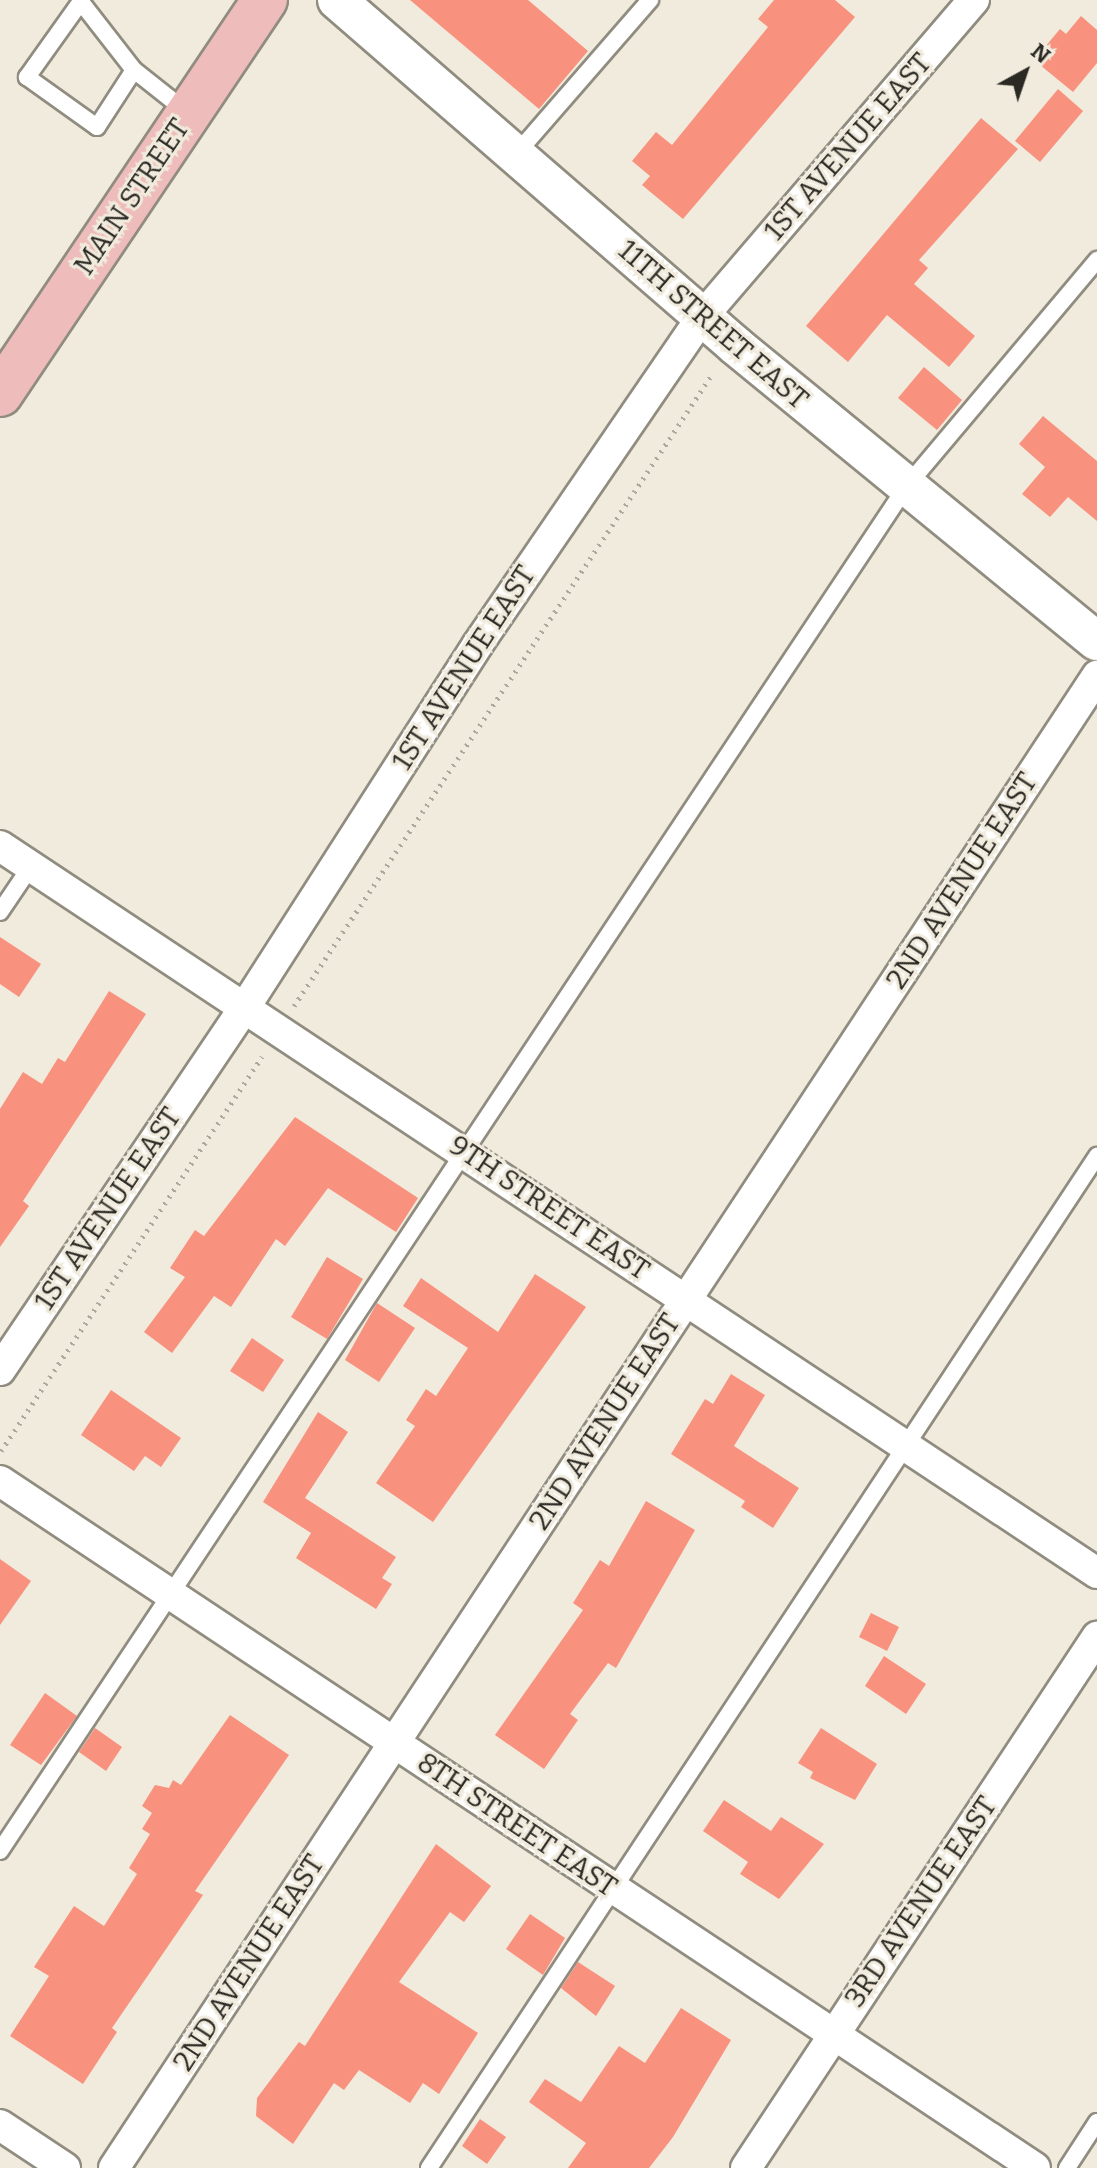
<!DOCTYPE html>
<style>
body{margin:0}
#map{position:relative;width:1097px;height:2168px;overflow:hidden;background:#f0ebdd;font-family:Bitter,serif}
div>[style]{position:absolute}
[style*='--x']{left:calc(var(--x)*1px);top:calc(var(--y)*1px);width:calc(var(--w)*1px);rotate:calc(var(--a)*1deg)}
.building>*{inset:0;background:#f8917e}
.path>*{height:5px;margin-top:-2.5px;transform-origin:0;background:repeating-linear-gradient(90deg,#aca89d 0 2px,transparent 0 8px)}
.roads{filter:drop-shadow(2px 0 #908c7f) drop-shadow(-2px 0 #908c7f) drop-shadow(0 2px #908c7f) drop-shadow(0 -2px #908c7f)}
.service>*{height:16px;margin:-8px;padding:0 8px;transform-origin:8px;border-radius:8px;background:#fff}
.minor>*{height:30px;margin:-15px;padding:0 15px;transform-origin:15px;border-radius:15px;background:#fff}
.tertiary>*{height:38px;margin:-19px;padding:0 19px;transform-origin:19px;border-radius:19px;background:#fff}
.primary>*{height:44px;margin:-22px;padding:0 22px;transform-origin:22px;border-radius:22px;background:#eebcba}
span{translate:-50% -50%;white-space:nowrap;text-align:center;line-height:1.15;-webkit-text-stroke:6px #f0ebdd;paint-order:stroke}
.street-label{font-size:28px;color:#2b2924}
.north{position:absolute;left:985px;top:32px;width:80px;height:80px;-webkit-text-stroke:6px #f0ebdd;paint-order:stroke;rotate:40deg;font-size:22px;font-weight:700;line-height:32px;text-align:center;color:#2b2924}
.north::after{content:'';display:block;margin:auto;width:28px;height:36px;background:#2b2924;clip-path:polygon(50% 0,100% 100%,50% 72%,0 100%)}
</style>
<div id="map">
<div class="building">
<i style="clip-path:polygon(410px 0,528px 0,588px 51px,539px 109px)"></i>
<i style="clip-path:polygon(774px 0,835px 0,855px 17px,683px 219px,642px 185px,650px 176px,632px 161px,656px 132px,672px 145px,768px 27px,758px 19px)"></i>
<i style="clip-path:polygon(1081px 16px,1097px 30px,1097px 63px,1073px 92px,1034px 60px,1060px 29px,1066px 34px)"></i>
<i style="clip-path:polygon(1058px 89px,1083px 111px,1040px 162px,1015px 141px)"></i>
<i style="clip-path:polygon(981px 118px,1018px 149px,919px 260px,928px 268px,914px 284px,975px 336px,949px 367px,887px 315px,848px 362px,806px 326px)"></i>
<i style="clip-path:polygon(924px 367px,962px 400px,937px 430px,898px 398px)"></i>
<i style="clip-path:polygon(1043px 416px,1097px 461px,1097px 521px,1068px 497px,1050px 517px,1022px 494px,1045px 467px,1019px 444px)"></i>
<i style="clip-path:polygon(0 937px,41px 964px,19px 997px,0 984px)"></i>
<i style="clip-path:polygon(109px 991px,146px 1014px,23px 1201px,29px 1206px,0 1247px,0 1109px,23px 1072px,42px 1084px,58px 1058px,65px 1062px)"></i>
<i style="clip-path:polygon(295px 1117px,418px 1198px,396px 1232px,328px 1188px,285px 1246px,276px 1239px,231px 1307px,214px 1296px,172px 1353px,144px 1332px,185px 1277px,170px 1268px,195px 1230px,204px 1236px)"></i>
<i style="clip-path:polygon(327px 1257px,363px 1279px,327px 1339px,291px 1317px)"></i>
<i style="clip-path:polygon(535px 1274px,586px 1307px,433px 1522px,376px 1483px,415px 1426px,406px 1420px,426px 1389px,436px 1396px,468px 1348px,403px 1306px,421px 1278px,498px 1332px)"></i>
<i style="clip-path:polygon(377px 1303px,415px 1328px,379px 1382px,345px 1360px)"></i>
<i style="clip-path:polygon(252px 1338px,284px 1360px,263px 1392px,230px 1371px)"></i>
<i style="clip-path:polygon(731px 1374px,765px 1395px,734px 1446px,799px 1488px,773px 1528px,741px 1507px,745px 1501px,671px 1454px,705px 1399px,713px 1404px)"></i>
<i style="clip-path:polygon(111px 1390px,181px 1438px,161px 1467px,145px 1456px,134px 1471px,81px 1435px)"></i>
<i style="clip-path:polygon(318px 1412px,348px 1432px,305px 1498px,396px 1557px,382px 1578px,392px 1584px,376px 1609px,296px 1558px,311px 1533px,263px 1502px)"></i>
<i style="clip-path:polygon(646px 1501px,695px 1530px,616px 1668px,608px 1663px,570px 1714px,578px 1720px,544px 1769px,495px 1735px,583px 1610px,573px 1603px,600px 1560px,609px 1566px)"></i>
<i style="clip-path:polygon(0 1559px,31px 1581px,0 1625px)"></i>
<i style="clip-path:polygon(871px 1613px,899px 1627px,887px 1651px,859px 1637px)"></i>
<i style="clip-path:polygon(884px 1656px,926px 1684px,906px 1714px,865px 1686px)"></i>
<i style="clip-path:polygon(45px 1693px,77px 1716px,41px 1765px,10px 1745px)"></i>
<i style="clip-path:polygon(230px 1715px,289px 1755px,195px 1891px,203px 1895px,112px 2028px,117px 2032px,83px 2084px,10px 2036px,49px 1976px,34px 1967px,74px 1906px,104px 1926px,137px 1874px,129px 1868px,150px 1834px,142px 1829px,152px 1813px,142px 1806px,155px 1785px,169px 1788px,173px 1780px,181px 1785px)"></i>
<i style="clip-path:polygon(95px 1728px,122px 1747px,106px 1771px,79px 1752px)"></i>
<i style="clip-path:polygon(821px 1728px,877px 1764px,855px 1800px,810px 1778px,813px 1772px,798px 1763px)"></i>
<i style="clip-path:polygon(724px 1800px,771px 1831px,781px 1817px,824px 1844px,779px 1899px,740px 1874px,748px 1862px,703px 1831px)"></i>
<i style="clip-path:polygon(436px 1844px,491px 1886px,464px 1922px,450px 1912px,399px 1982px,478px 2033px,439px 2094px,423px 2083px,410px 2103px,359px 2070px,344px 2090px,334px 2083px,293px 2144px,256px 2116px,257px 2098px,299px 2042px,305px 2046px)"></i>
<i style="clip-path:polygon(530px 1914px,565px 1938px,543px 1975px,506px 1949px)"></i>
<i style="clip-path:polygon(578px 1962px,615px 1986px,596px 2016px,561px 1988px)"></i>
<i style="clip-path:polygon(681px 2008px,731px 2040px,673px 2137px,649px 2168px,568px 2168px,586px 2143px,529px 2102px,545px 2079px,581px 2102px,619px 2046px,645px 2063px)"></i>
<i style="clip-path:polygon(480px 2119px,506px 2137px,487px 2164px,462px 2146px)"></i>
</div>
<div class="path">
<i style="--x:294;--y:1006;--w:759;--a:-56.5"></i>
<i style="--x:1;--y:1451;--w:473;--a:-56.5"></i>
</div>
<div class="roads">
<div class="service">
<i style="--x:82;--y:0;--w:95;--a:125.5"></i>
<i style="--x:27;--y:77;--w:86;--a:35.5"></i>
<i style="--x:97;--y:127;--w:68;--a:-57"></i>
<i style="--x:81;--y:2;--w:86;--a:52.1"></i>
<i style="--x:134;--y:70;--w:68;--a:38.4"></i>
<i style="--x:517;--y:153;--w:203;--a:-49"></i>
<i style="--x:0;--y:912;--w:55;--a:-56"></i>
<i style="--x:0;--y:1851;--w:1637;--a:-56.41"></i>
<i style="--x:906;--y:487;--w:297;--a:-49.9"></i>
<i style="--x:429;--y:2168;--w:1213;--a:-56.57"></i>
<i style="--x:1067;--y:2168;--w:55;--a:-56.9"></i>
</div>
<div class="minor">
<i style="--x:0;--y:846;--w:1316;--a:33.53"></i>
<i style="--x:0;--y:1370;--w:438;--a:-56"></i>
<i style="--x:245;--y:1007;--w:431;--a:-57.3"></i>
<i style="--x:478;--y:644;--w:396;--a:-55.6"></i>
<i style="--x:702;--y:317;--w:418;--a:-49.4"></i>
<i style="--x:0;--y:1481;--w:1242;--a:33.57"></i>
<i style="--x:0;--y:2125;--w:78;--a:33.5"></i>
<i style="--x:114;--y:2168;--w:1787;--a:-56.62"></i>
<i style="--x:746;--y:2168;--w:637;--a:-56.53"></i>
</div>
<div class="tertiary">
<i style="--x:337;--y:0;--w:528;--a:40.93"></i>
<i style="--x:736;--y:346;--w:466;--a:39.3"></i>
</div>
<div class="primary">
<i style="--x:0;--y:394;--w:475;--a:-56.1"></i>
</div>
</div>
<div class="street-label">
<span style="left:848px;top:147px;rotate:-49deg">1ST AVENUE EAST</span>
<span style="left:132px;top:197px;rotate:-56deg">MAIN STREET</span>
<span style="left:713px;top:325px;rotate:41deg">11TH STREET EAST</span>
<span style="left:464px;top:668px;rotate:-57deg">1ST AVENUE EAST</span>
<span style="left:962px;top:881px;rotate:-57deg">2ND AVENUE EAST</span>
<span style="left:549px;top:1208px;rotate:34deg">9TH STREET EAST</span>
<span style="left:108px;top:1209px;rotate:-56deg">1ST AVENUE EAST</span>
<span style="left:605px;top:1422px;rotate:-57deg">2ND AVENUE EAST</span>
<span style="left:517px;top:1825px;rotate:34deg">8TH STREET EAST</span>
<span style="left:921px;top:1902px;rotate:-56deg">3RD AVENUE EAST</span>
<span style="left:249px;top:1963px;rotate:-57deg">2ND AVENUE EAST</span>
</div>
<div class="north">N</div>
</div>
